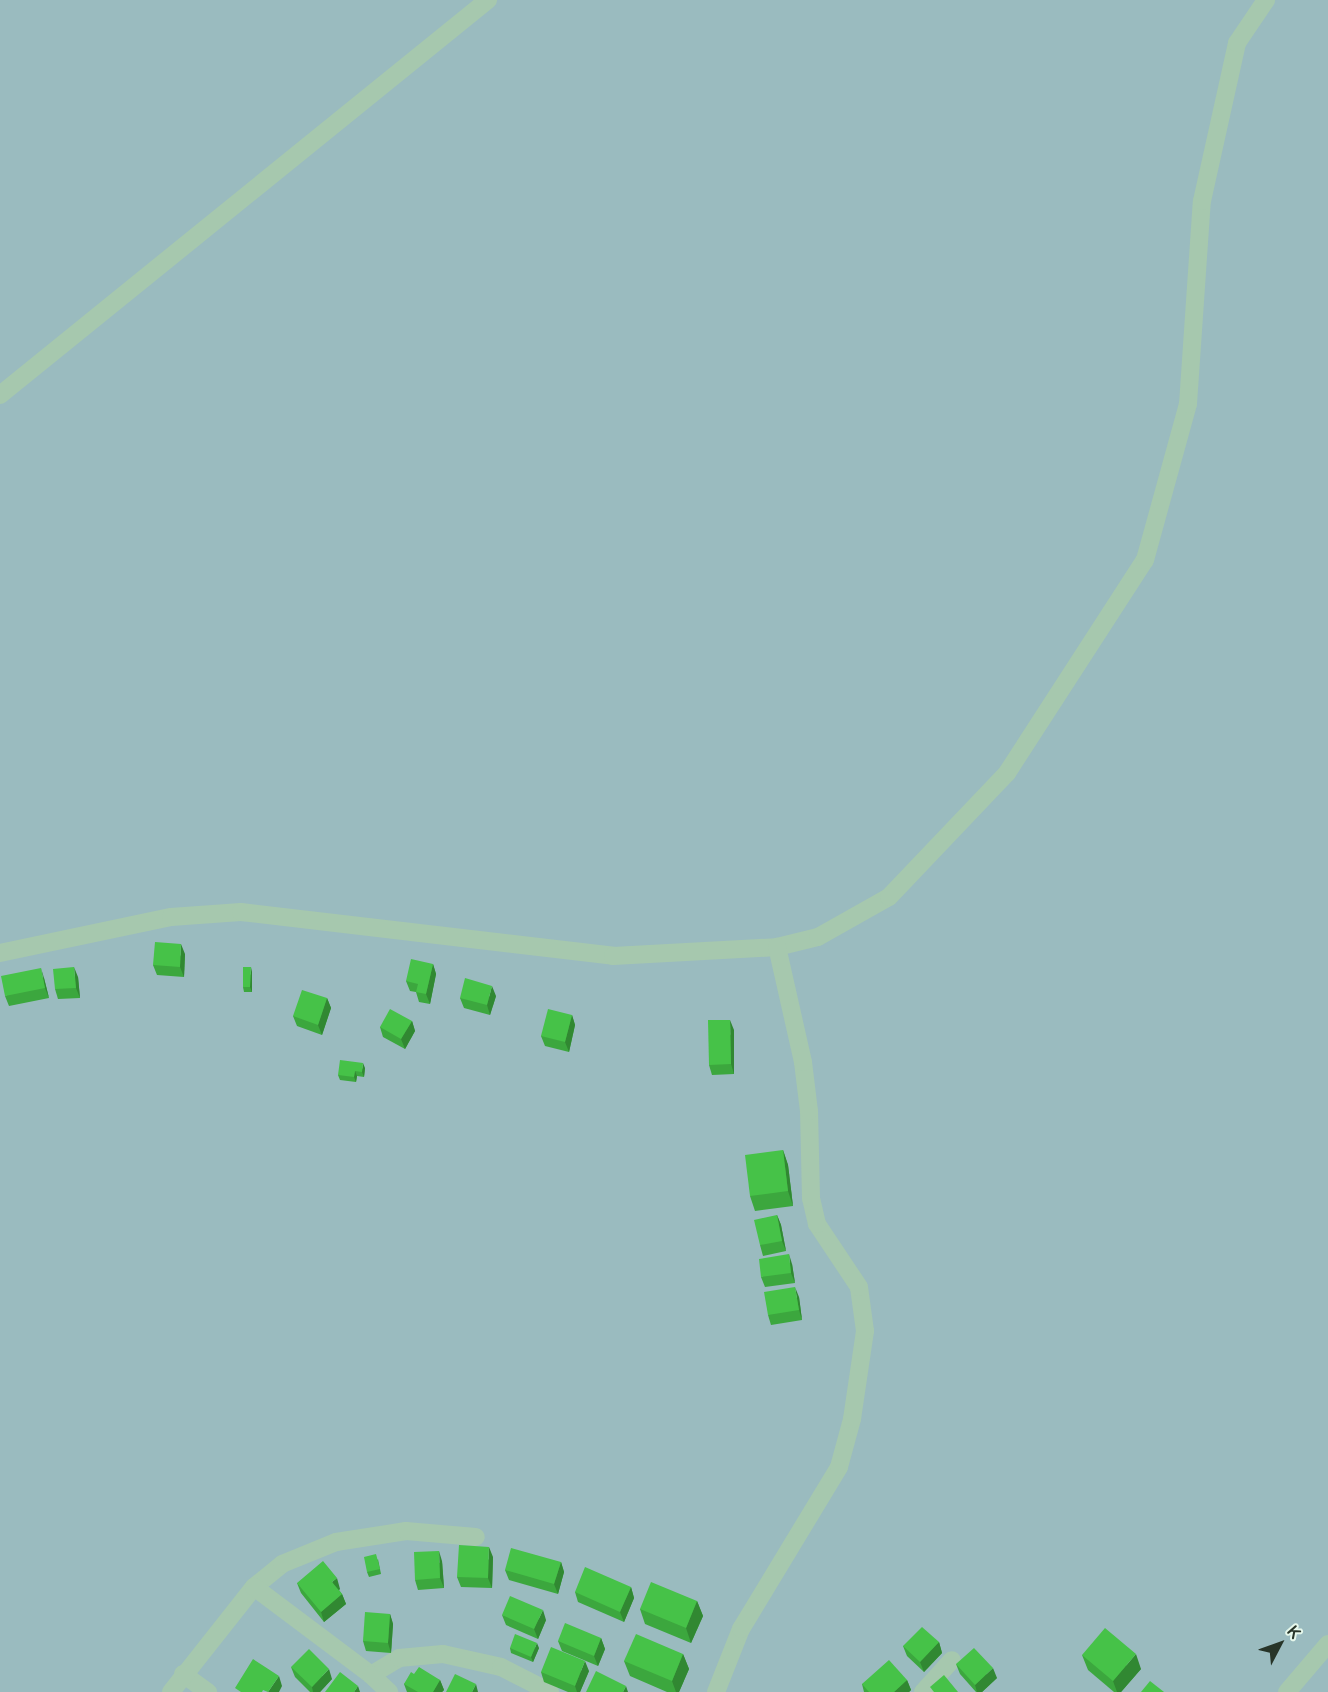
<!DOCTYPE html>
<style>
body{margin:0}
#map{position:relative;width:1328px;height:1692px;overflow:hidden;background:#daf0e0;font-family:"Varela Round",sans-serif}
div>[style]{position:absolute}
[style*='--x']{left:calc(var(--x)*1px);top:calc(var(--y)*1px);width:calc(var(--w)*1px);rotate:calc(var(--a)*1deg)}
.green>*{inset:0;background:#9abbbf}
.minor>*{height:18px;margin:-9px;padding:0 9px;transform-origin:9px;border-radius:9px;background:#a6c8ae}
.wall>*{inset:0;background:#3ca73e}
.shaded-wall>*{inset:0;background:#318832}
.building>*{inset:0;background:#46c248}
span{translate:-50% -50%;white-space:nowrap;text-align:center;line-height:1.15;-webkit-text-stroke:4.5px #e6f8ec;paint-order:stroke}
.north{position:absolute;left:1250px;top:1614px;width:60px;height:60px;-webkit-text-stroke:4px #e6f8ec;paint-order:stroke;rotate:49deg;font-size:16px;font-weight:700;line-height:24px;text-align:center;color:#273428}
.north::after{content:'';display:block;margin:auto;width:21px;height:27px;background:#273428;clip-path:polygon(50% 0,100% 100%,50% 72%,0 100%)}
</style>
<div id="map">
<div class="green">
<i style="clip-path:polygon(0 0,1328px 0,1328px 1692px,0 1692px)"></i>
</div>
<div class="minor">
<i style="--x:0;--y:395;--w:628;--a:-38.99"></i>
<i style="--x:0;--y:953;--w:175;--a:-11.9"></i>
<i style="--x:171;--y:917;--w:70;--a:-4.1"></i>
<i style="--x:241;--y:912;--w:375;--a:6.7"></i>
<i style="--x:613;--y:956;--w:164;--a:-3.1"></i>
<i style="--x:777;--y:947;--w:42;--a:-13.7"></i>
<i style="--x:818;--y:937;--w:81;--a:-29.4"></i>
<i style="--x:889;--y:897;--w:171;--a:-46.4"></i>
<i style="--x:1007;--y:773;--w:254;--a:-57.1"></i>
<i style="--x:1145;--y:560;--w:162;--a:-74.6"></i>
<i style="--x:1188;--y:404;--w:203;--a:-86.1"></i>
<i style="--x:1202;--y:201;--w:162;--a:-77.5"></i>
<i style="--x:1237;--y:43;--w:52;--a:-56"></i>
<i style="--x:254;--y:1587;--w:36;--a:-39"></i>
<i style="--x:282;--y:1564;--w:58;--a:-22.2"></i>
<i style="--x:336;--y:1542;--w:71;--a:-8.9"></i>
<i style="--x:406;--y:1531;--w:70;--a:4.9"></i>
<i style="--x:183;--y:1674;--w:31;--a:36"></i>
<i style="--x:371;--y:1675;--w:33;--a:-31"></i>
<i style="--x:399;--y:1658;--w:44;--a:-5.2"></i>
<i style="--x:443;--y:1654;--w:59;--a:12.6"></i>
<i style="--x:501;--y:1667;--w:55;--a:27"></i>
<i style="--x:171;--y:1692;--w:134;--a:-51.7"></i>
<i style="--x:254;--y:1587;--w:146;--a:36.9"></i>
<i style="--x:371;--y:1675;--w:25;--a:43"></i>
<i style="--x:716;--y:1692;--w:68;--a:-68.4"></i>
<i style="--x:741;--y:1629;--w:189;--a:-58.8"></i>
<i style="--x:839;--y:1467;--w:50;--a:-74.8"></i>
<i style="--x:852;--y:1419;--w:89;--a:-81.6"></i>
<i style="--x:865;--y:1331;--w:44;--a:-97.8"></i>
<i style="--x:859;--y:1287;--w:76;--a:-123.7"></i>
<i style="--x:817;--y:1224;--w:27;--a:-103"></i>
<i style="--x:811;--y:1198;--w:87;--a:-91.3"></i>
<i style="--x:809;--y:1111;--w:49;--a:-97"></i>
<i style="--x:803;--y:1062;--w:118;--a:-102.7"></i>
<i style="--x:923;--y:1692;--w:43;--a:-47.8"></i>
<i style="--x:1287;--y:1692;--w:63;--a:-49.5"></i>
</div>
<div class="wall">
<i style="clip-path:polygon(185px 954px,184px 977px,157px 975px,153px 965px)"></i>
<i style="clip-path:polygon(433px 964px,436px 974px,430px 1004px,419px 1002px,416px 992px,410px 991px,406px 981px)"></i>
<i style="clip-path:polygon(252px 972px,252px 992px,244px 992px,243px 987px)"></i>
<i style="clip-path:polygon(78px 977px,80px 998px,58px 999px,55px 989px)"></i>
<i style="clip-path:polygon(44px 978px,49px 998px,9px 1006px,5px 996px)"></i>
<i style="clip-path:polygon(496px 996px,490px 1015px,464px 1008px,460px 998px)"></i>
<i style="clip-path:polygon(327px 998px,331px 1008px,322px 1035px,297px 1026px,293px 1016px)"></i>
<i style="clip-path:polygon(572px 1015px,575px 1025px,569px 1052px,545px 1046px,541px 1036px)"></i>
<i style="clip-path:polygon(412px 1021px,415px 1031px,405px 1049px,383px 1037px,380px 1027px)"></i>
<i style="clip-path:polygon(734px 1030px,734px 1074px,712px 1075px,709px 1065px)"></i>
<i style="clip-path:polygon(365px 1068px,364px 1077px,357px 1076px,356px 1082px,340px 1080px,338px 1075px)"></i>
<i style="clip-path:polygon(783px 1150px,788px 1165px,793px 1206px,755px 1211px,750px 1196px)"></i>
<i style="clip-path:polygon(777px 1215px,781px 1225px,786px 1251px,763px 1256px,760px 1245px)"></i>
<i style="clip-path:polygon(792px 1264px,795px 1283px,765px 1287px,761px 1277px)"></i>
<i style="clip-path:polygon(799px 1297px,802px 1320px,771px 1325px,768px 1315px)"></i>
<i style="clip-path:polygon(493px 1557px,492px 1588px,461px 1587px,457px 1577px)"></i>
<i style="clip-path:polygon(378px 1559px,381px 1574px,369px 1577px,367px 1572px)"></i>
<i style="clip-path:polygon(442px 1561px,444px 1588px,418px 1590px,415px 1580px)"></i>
<i style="clip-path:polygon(561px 1562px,564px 1572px,558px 1594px,509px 1580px,505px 1570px)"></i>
<i style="clip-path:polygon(297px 1583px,340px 1589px,339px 1590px,342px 1594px,346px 1604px,324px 1622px,301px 1593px)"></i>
<i style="clip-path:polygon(631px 1587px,634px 1598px,624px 1622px,578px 1602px,575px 1592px)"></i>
<i style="clip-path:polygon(697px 1601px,703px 1616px,691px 1643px,645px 1624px,640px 1609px)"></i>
<i style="clip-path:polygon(390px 1614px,393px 1624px,391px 1653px,366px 1651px,363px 1641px)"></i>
<i style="clip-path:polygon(502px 1615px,546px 1620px,538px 1639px,506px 1625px)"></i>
<i style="clip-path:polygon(601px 1638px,605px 1649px,598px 1666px,562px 1651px,558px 1641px)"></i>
<i style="clip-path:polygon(939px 1642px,942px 1653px,924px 1672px,907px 1656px,903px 1646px)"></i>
<i style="clip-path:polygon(510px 1648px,539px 1648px,533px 1662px,511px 1653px)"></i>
<i style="clip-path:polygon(683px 1654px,689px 1669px,679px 1692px,667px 1692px,630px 1676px,624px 1661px)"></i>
<i style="clip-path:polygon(1082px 1655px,1141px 1669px,1121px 1692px,1114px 1692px,1088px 1670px)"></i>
<i style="clip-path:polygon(956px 1664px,997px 1678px,982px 1692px,976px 1692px,960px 1674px)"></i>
<i style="clip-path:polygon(291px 1667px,332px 1679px,320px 1692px,310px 1692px,295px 1677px)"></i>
<i style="clip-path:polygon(589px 1671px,580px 1692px,568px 1692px,544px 1682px,541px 1672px)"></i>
<i style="clip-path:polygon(414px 1674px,440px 1680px,444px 1690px,442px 1692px,407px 1692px,404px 1684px)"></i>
<i style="clip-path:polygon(907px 1680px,911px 1690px,909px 1692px,864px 1692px,862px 1684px)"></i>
</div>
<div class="shaded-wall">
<i style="clip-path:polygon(181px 944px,185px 954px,184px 977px,180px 967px)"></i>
<i style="clip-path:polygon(433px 964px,436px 974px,430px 1004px,426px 994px)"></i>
<i style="clip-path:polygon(74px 967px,78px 977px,80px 998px,76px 988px)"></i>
<i style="clip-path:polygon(251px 967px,252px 972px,252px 992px,250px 987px)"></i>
<i style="clip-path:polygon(41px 968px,44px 978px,49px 998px,45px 988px)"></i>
<i style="clip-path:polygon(492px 986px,496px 996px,490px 1015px,487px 1005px)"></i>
<i style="clip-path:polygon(327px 998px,331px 1008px,322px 1035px,318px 1025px)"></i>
<i style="clip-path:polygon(572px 1015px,575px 1025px,569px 1052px,565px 1042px)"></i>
<i style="clip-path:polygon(730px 1020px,734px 1030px,734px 1074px,731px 1064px)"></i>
<i style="clip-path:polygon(412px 1021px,415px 1031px,405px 1049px,401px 1039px)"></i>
<i style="clip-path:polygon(363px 1063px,365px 1068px,364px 1077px,362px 1072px)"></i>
<i style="clip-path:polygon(355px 1071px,357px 1076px,356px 1082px,354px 1077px)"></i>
<i style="clip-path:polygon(783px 1150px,788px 1165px,793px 1206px,788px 1191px)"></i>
<i style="clip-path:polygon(777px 1215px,781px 1225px,786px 1251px,782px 1241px)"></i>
<i style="clip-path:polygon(789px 1254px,792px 1264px,795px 1283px,791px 1273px)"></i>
<i style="clip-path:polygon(795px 1287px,799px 1297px,802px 1320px,799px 1310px)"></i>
<i style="clip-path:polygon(489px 1547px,493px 1557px,492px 1588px,488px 1578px)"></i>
<i style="clip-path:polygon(439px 1551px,442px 1561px,444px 1588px,440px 1578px)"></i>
<i style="clip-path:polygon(561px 1562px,564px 1572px,558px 1594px,554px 1584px)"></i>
<i style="clip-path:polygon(337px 1578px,340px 1589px,336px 1592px,332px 1582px)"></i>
<i style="clip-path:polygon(631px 1587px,634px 1598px,624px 1622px,620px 1612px)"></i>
<i style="clip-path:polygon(342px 1594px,346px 1604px,324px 1622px,321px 1612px)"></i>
<i style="clip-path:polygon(697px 1601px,703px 1616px,691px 1643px,686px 1628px)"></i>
<i style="clip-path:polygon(543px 1610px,546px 1620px,538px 1639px,534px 1629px)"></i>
<i style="clip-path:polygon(390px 1614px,393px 1624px,391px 1653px,388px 1643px)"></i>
<i style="clip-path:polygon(601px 1638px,605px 1649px,598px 1666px,594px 1656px)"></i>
<i style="clip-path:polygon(939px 1642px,942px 1653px,924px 1672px,920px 1662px)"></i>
<i style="clip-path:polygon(537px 1643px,539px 1648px,533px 1662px,531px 1657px)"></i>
<i style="clip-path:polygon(683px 1654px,689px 1669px,679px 1692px,676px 1692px,672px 1681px)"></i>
<i style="clip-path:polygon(1136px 1654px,1141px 1669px,1121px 1692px,1117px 1692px,1113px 1681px)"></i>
<i style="clip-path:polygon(585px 1661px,589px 1671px,580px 1692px,577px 1692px,575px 1686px)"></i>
<i style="clip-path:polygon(993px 1668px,997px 1678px,982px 1692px,977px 1692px,975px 1685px)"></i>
<i style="clip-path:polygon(329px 1669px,332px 1679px,320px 1692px,313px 1692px,312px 1687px)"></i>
<i style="clip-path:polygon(279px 1676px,282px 1686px,279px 1692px,268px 1692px)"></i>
<i style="clip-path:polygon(440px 1680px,444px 1690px,442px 1692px,433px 1692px)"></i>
<i style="clip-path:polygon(907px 1680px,911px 1690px,909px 1692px,894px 1692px)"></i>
<i style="clip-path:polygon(476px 1684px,478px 1692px,472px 1692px)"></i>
<i style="clip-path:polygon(358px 1686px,360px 1692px,354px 1692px)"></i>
<i style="clip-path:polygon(626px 1686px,628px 1692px,623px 1692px)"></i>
</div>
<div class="building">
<i style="clip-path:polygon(155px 942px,181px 944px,180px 967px,153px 965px)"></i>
<i style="clip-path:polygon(411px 959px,433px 964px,426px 994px,416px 992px,418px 984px,406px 981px)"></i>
<i style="clip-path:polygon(74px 967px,76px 988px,55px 989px,53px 969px)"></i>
<i style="clip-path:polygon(243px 967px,251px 967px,250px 987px,243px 987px)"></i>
<i style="clip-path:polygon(41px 968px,45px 988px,5px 996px,1px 976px)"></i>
<i style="clip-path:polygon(465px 978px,492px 986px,487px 1005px,460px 998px)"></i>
<i style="clip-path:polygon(302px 990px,327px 998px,318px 1025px,293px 1016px)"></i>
<i style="clip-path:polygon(390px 1009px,412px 1021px,401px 1039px,380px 1027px)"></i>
<i style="clip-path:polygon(548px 1009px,572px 1015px,565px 1042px,541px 1036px)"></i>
<i style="clip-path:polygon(708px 1020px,730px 1020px,731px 1064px,709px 1065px)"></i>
<i style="clip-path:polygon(340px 1060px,363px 1063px,362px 1072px,355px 1071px,354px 1077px,338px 1075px)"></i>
<i style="clip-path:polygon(783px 1150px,788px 1191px,750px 1196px,745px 1155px)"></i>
<i style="clip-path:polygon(777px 1215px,782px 1241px,760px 1245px,754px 1220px)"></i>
<i style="clip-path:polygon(789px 1254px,791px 1273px,761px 1277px,759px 1259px)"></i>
<i style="clip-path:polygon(795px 1287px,799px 1310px,768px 1315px,764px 1292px)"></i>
<i style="clip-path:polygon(459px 1545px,489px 1547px,488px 1578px,457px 1577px)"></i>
<i style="clip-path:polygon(511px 1548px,561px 1562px,554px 1584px,505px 1570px)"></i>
<i style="clip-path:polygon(439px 1551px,440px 1578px,415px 1580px,414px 1552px)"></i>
<i style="clip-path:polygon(376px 1554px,380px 1569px,367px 1572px,364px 1557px)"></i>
<i style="clip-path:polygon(323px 1561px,337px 1578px,332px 1582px,342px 1594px,321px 1612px,297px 1583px)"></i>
<i style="clip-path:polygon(585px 1567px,631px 1587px,620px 1612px,575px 1592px)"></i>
<i style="clip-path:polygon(651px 1582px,697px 1601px,686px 1628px,640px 1609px)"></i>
<i style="clip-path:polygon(510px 1596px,543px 1610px,534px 1629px,502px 1615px)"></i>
<i style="clip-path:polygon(365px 1612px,390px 1614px,388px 1643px,363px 1641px)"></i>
<i style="clip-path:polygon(565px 1623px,601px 1638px,594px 1656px,558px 1641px)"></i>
<i style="clip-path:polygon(922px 1627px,939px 1642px,920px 1662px,903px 1646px)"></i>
<i style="clip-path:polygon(1105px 1628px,1136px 1654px,1113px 1681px,1082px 1655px)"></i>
<i style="clip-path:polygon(515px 1634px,537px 1643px,531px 1657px,510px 1648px)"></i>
<i style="clip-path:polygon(636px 1634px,683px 1654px,672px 1681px,624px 1661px)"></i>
<i style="clip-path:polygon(551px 1647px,585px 1661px,575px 1686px,541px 1672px)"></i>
<i style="clip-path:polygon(974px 1648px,993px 1668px,975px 1685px,956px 1664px)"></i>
<i style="clip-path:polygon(309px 1649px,329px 1669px,312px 1687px,291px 1667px)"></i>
<i style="clip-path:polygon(253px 1659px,279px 1676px,268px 1692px,263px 1690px,262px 1692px,241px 1692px,235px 1688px)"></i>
<i style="clip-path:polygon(889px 1660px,907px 1680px,894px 1692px,869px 1692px,862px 1684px)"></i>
<i style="clip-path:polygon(419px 1667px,440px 1680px,433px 1692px,418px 1692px,404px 1684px,411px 1672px,414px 1674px)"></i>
<i style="clip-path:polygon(596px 1671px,626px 1686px,623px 1692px,586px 1692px)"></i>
<i style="clip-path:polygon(340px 1672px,358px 1686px,354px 1692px,325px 1692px)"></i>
<i style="clip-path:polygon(455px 1674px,476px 1684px,472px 1692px,446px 1692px)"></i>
<i style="clip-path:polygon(944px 1675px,958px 1692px,934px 1692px,930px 1687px)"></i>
<i style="clip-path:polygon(1150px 1681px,1164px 1692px,1141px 1692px)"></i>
</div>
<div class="north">K</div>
</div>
